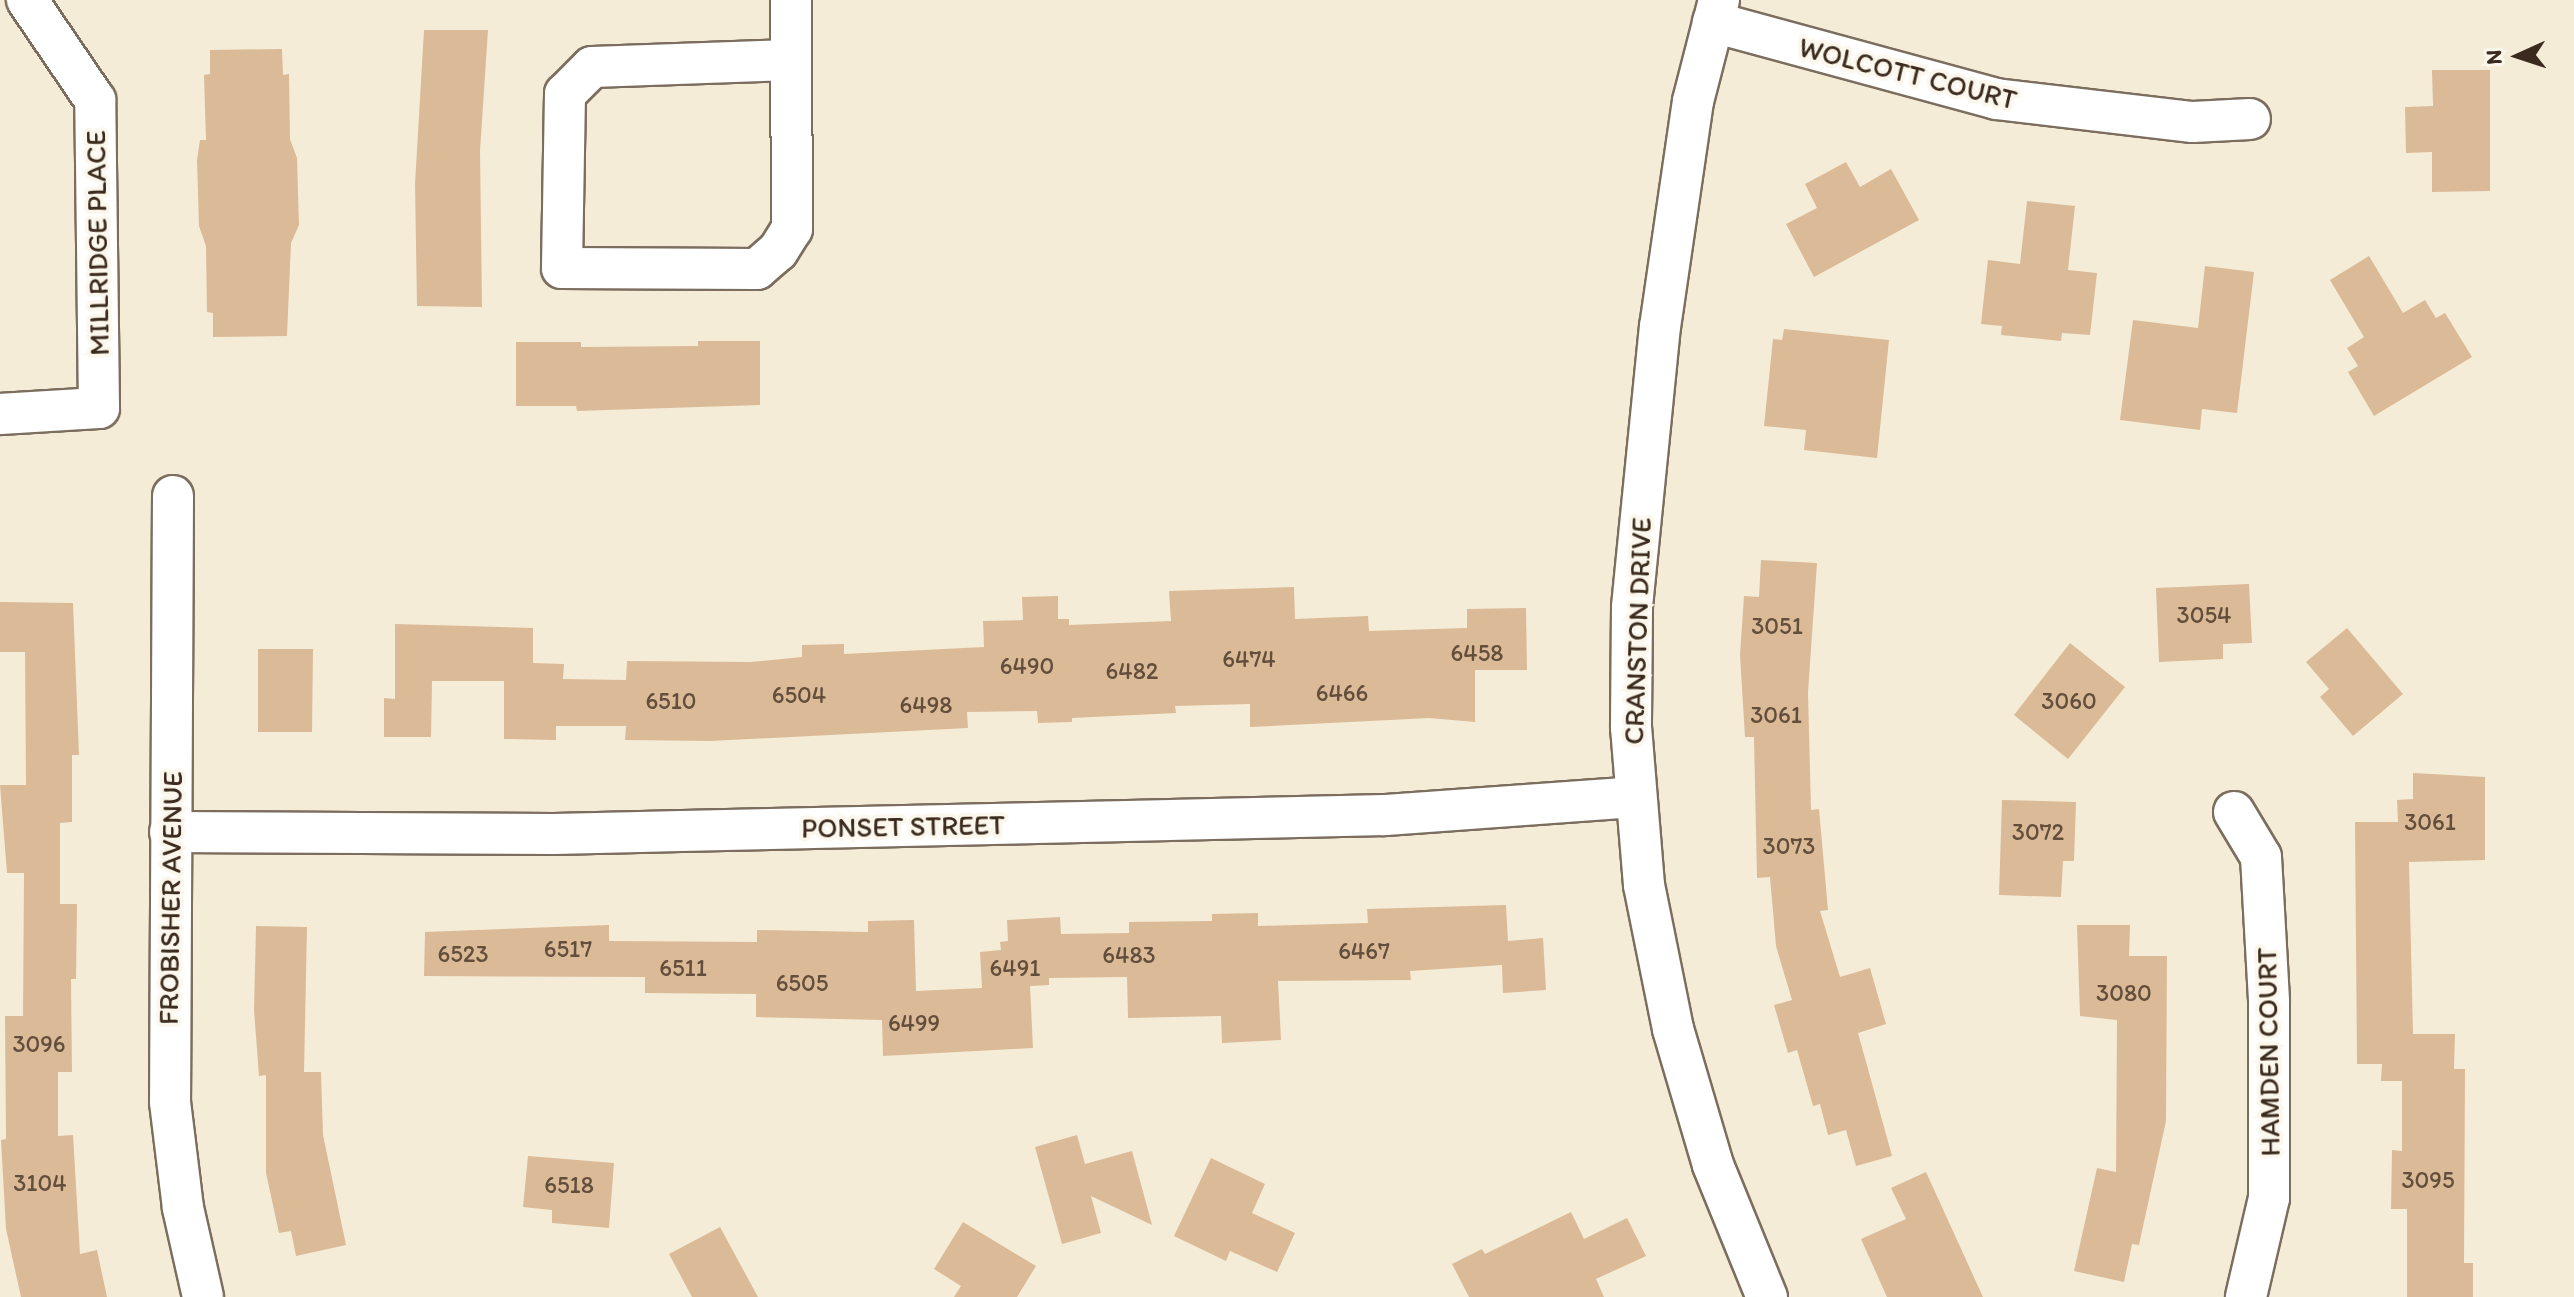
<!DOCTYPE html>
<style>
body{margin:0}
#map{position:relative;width:2574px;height:1297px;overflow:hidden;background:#f5ecd7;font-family:Itim,sans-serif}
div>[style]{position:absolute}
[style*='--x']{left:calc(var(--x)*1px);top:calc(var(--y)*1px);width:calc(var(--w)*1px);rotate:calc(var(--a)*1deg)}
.building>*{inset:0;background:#dbba97}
.roads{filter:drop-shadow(2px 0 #7c6e5f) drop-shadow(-2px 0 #7c6e5f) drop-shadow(0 2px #7c6e5f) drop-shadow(0 -2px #7c6e5f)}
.minor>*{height:40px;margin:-20px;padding:0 20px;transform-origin:20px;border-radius:20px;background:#fff}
span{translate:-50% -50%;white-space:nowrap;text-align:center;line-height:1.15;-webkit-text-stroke:8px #fbf7ec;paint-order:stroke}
.number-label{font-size:24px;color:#634e3c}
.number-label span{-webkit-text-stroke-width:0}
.street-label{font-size:28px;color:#3b2a1e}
.north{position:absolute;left:2478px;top:16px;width:80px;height:80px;-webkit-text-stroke:6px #fbf7ec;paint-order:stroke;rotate:267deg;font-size:22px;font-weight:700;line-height:32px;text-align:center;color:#3b2a1e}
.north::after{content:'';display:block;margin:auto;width:28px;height:36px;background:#3b2a1e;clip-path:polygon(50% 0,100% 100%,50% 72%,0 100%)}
</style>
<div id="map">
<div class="building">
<i style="clip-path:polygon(424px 30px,488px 30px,480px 151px,482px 307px,417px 306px,415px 184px)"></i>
<i style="clip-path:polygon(282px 49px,283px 75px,289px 74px,290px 139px,297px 158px,299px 225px,291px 243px,287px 336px,213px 337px,213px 313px,207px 312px,206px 246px,199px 226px,197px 160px,200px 140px,206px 140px,204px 75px,210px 74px,210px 50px)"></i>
<i style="clip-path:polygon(2432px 70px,2490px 70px,2490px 191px,2432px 192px,2432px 152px,2406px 153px,2405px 107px,2433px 106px)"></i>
<i style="clip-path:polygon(1846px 162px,1860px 187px,1891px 169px,1919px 220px,1814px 277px,1786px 224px,1817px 208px,1805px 184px)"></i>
<i style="clip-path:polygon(2027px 201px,2075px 206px,2068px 270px,2097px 273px,2090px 335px,2062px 333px,2061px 341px,2001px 335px,2002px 326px,1981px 324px,1988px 260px,2020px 264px)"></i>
<i style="clip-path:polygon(2369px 256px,2403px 313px,2425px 300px,2436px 318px,2445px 313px,2472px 357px,2374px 416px,2348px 372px,2358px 366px,2347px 348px,2364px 337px,2330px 280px)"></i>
<i style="clip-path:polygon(2205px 266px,2254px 272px,2237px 413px,2202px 409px,2200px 430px,2120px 420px,2133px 320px,2198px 328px)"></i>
<i style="clip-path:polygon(1784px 329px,1889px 340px,1877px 458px,1804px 450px,1806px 430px,1764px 426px,1773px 339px,1782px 340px)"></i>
<i style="clip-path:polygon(698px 341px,760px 341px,760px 405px,577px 411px,576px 406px,516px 406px,516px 342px,581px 342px,581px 347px,698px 346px)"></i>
<i style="clip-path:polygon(1761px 560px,1817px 563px,1808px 692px,1811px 810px,1819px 809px,1828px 910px,1820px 911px,1840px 977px,1870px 968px,1886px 1024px,1858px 1033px,1892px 1156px,1856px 1166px,1846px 1130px,1828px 1135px,1820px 1104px,1813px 1106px,1797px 1050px,1788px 1053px,1774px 1005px,1792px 1000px,1776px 946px,1770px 877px,1757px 878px,1754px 737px,1745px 737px,1740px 655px,1744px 596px,1759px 597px)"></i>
<i style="clip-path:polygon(2249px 584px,2252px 643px,2223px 644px,2223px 659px,2159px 662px,2156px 588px)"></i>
<i style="clip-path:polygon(1294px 587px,1295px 619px,1368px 616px,1369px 631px,1467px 628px,1467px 609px,1526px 608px,1527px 670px,1475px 670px,1475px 722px,1429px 718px,1250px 727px,1250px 704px,1175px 706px,1176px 713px,1072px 718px,1072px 722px,1038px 723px,1037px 711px,967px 712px,968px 728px,710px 741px,625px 740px,626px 726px,556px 726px,556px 740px,504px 739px,504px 681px,432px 681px,431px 737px,384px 737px,384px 698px,395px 699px,395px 624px,533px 628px,533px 663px,564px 664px,563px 679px,626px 680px,627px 661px,751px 662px,802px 657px,802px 645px,844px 644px,844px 654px,984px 647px,983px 621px,1023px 620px,1022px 597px,1058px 596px,1058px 619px,1069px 619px,1069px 625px,1171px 621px,1169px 591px)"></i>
<i style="clip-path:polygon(0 602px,73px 603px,79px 755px,72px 755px,72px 822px,60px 823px,60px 904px,77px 904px,76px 979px,71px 979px,72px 1072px,58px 1072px,58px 1136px,73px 1135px,80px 1254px,97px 1250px,107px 1297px,21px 1297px,6px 1229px,1px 1140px,6px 1139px,5px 1016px,23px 1016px,24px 873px,7px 873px,0 785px,26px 785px,25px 652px,0 652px)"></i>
<i style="clip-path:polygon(2347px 628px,2403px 694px,2353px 736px,2320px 697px,2329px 689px,2306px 662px)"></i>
<i style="clip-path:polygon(2070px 643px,2125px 687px,2068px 759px,2014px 715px)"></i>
<i style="clip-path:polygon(258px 649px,313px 649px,312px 732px,258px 732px)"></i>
<i style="clip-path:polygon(2413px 773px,2485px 777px,2485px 860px,2409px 862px,2413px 1034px,2455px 1034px,2454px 1069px,2465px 1069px,2464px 1263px,2473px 1263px,2473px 1297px,2407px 1297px,2407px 1209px,2391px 1209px,2392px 1150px,2402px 1151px,2402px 1081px,2381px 1081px,2382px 1064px,2357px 1064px,2355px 822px,2398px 822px,2397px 800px,2413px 799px)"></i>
<i style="clip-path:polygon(2002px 800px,2076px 802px,2074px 861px,2063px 861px,2061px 897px,1999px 895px)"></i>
<i style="clip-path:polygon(1506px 905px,1508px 941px,1543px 938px,1546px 990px,1503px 993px,1502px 965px,1410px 971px,1411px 980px,1278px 981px,1281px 1040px,1222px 1043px,1221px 1016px,1128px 1018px,1127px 977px,1049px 978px,1049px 985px,1030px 986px,1033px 1048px,883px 1056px,882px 1020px,756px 1017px,756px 994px,645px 993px,645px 977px,424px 976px,425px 932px,609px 925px,609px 941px,757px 942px,757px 930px,868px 932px,868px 921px,914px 920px,916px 991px,982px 988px,980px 952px,1001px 950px,1000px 942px,1008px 941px,1007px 920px,1060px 917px,1061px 934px,1129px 933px,1129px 922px,1212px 921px,1212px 914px,1258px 913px,1258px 926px,1368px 923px,1367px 909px)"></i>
<i style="clip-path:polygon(2077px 925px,2130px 925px,2129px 956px,2167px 956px,2166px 1121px,2139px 1245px,2132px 1244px,2124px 1282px,2074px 1271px,2097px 1168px,2116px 1172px,2117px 1020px,2080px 1016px)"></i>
<i style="clip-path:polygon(256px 926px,307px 927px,304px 1072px,321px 1072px,323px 1135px,346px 1245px,296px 1256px,291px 1231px,279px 1233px,266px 1173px,266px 1075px,259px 1076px,254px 1010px)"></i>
<i style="clip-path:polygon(1077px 1135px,1085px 1164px,1132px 1151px,1152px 1225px,1091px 1196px,1101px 1233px,1062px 1244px,1035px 1147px)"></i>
<i style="clip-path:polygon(528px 1156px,614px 1163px,609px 1228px,552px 1223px,552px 1210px,523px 1207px)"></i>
<i style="clip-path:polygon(1211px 1158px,1265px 1184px,1252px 1213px,1295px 1233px,1277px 1272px,1230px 1251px,1226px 1261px,1174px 1236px)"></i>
<i style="clip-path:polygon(1926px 1172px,1983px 1297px,1887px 1297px,1861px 1239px,1906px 1219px,1891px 1188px)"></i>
<i style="clip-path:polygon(1571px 1212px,1584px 1239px,1627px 1218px,1646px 1256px,1596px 1279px,1604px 1297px,1469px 1297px,1452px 1264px,1482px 1249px,1485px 1254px)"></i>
<i style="clip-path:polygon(963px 1222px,1036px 1266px,1017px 1297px,954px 1297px,961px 1286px,934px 1269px)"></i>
<i style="clip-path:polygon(720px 1227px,758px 1297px,692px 1297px,669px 1254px)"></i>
</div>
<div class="roads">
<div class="minor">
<i style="--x:1719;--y:0;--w:104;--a:104.4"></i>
<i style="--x:1693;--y:101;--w:227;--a:98.3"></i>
<i style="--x:1660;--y:326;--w:283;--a:95.7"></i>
<i style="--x:1632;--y:608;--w:119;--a:90.5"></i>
<i style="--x:1631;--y:727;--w:159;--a:85.3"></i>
<i style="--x:1644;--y:885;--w:147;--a:78.6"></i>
<i style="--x:1673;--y:1029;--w:142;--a:73.6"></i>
<i style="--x:1713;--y:1165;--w:143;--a:67.8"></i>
<i style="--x:1713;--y:22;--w:293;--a:15.2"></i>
<i style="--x:1996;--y:99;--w:198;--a:6.7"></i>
<i style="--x:2193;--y:122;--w:57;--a:-3"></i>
<i style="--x:790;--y:60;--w:198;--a:178"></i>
<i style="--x:592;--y:67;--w:38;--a:135"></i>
<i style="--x:565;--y:94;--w:174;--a:91"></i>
<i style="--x:562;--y:268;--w:195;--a:0.3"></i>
<i style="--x:757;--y:269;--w:28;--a:-41"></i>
<i style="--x:778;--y:251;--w:26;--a:-58"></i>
<i style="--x:792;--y:229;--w:229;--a:-90.3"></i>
<i style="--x:0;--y:414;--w:99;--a:-3.5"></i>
<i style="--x:99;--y:408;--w:308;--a:-90.7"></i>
<i style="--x:95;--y:100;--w:121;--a:-124.2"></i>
<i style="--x:173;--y:496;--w:606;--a:90.28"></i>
<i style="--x:170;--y:1102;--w:107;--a:83"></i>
<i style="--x:183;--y:1208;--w:91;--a:77.3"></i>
<i style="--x:2234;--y:812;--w:52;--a:59"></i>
<i style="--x:2261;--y:857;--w:145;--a:86.8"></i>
<i style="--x:2269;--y:1002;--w:196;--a:90"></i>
<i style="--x:2269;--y:1198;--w:102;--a:103.1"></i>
<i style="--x:170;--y:832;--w:384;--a:0.3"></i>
<i style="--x:554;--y:834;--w:831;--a:-1.31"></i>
<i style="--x:1385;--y:815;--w:251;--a:-4.1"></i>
</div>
</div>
<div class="number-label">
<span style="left:2204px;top:615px">3054</span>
<span style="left:1777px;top:626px">3051</span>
<span style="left:1477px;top:653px">6458</span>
<span style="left:1249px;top:659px">6474</span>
<span style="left:1027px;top:666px">6490</span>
<span style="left:1132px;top:671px">6482</span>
<span style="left:1342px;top:693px">6466</span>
<span style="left:799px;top:695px">6504</span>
<span style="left:671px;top:701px">6510</span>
<span style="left:2069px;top:701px">3060</span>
<span style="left:926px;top:705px">6498</span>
<span style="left:1776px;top:715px">3061</span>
<span style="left:2430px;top:822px">3061</span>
<span style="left:2038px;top:832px">3072</span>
<span style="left:1789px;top:846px">3073</span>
<span style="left:568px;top:949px">6517</span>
<span style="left:1364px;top:951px">6467</span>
<span style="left:463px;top:954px">6523</span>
<span style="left:1129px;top:955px">6483</span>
<span style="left:683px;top:968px">6511</span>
<span style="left:1015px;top:968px">6491</span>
<span style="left:802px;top:983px">6505</span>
<span style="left:2124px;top:993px">3080</span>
<span style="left:914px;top:1023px">6499</span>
<span style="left:39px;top:1044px">3096</span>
<span style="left:2428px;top:1180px">3095</span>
<span style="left:40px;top:1183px">3104</span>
<span style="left:569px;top:1185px">6518</span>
</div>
<div class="street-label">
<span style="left:1908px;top:73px;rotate:14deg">WOLCOTT COURT</span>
<span style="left:97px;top:243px;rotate:-91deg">MILLRIDGE PLACE</span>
<span style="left:1637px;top:631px;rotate:-88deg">CRANSTON DRIVE</span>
<span style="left:903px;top:826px;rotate:-1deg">PONSET STREET</span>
<span style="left:170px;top:898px;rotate:-89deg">FROBISHER AVENUE</span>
<span style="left:2268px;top:1052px;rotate:-91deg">HAMDEN COURT</span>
</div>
<div class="north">N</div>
</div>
